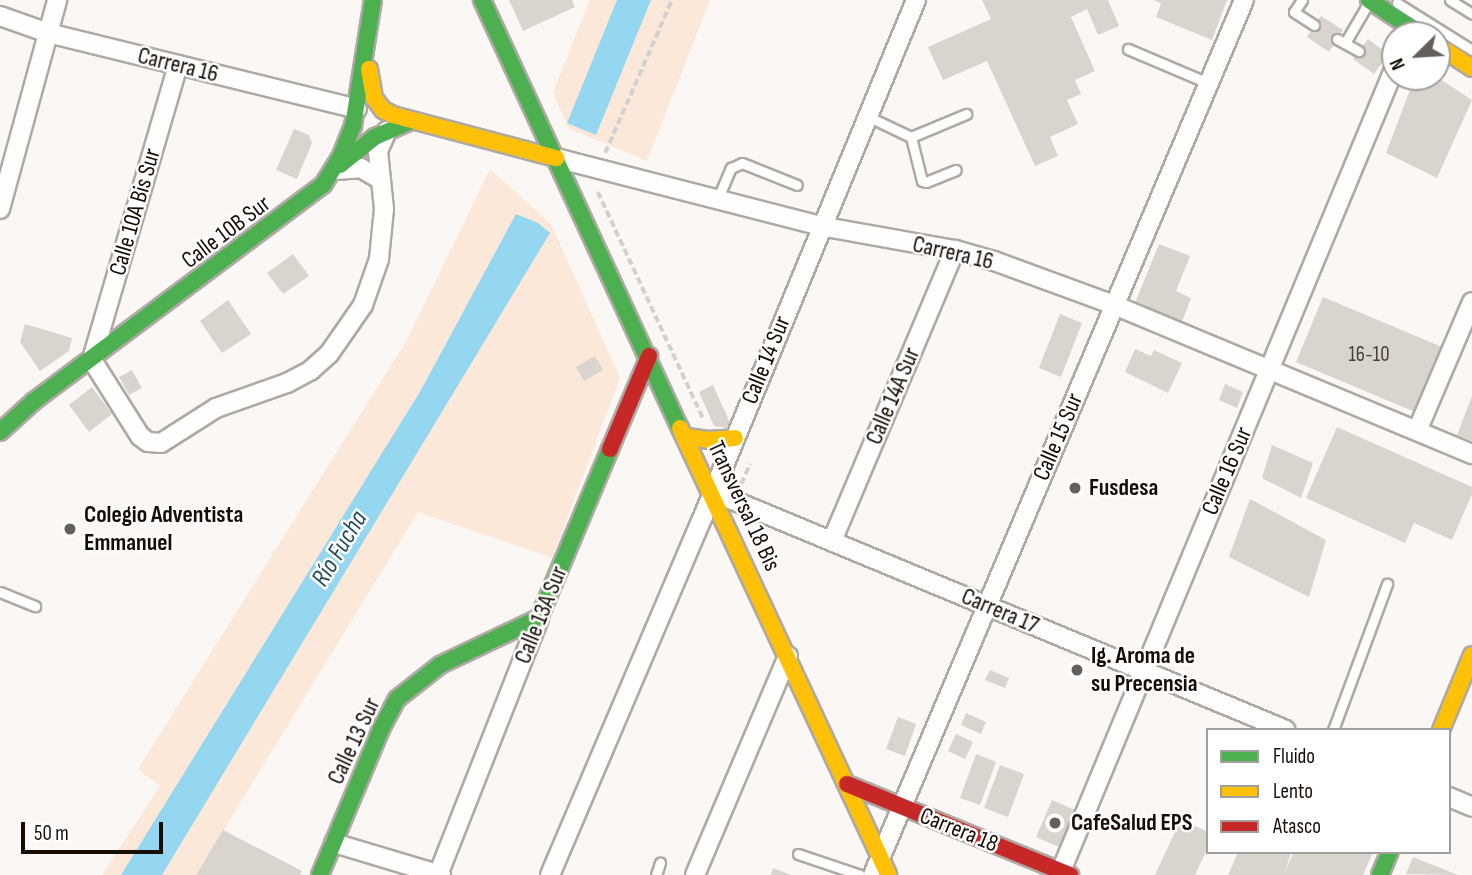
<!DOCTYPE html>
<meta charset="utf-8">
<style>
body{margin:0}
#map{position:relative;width:1472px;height:875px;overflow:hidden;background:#faf7f4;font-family:"Sofia Sans Condensed",sans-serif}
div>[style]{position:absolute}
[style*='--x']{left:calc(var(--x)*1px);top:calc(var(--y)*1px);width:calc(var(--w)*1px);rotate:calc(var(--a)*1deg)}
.green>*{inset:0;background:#fce8d8}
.water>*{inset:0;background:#95d7f0}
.building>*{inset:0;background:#dad4cf}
.path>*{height:3.5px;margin-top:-1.75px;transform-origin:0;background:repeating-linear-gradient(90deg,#d2d1d0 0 7px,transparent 0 10.5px)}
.roads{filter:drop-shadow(2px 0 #afa9a4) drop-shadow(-2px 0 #afa9a4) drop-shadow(0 2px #afa9a4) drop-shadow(0 -2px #afa9a4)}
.lane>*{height:9px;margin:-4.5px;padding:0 4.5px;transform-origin:4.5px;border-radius:4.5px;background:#fefefd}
.street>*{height:18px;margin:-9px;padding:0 9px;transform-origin:9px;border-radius:9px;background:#fefefd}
.fast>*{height:16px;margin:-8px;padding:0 8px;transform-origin:8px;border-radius:8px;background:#4caf50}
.slow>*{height:16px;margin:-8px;padding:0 8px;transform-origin:8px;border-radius:8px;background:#ffc107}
.jam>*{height:16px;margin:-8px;padding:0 8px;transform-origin:8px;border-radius:8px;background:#c62828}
.dots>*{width:19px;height:19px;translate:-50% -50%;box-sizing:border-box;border:4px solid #fff;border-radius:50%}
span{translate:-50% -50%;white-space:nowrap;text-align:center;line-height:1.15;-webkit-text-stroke:5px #fff;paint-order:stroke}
.number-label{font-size:21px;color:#473f38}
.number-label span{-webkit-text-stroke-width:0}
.street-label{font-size:24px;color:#160d06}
.poi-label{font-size:24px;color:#160d06;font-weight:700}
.left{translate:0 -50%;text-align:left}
.water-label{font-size:26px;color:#244e5e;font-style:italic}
.legend{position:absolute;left:1206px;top:728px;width:245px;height:126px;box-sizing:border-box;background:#fff;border:2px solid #a29e9b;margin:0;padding:9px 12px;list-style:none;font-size:21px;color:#160d06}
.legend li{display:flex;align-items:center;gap:14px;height:35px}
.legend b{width:35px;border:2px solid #a29e9b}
.north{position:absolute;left:1381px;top:21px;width:70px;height:70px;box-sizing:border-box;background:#fff;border:2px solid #a29e9b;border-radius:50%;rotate:246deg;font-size:19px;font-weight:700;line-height:28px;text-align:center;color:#160d06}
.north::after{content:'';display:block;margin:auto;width:24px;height:32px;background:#665f59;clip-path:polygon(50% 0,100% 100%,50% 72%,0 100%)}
.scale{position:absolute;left:21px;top:822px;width:142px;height:32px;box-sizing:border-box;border:4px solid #160d06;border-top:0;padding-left:9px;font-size:21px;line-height:24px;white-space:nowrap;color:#160d06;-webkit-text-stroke:5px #fff;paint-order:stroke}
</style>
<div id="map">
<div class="green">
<i style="clip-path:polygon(590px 0,710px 0,647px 161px,569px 129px,553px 93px)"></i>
<i style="clip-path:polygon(490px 169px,551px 224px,620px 378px,552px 558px,418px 512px,196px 875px,102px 875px,160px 786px,138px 769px,407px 340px)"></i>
</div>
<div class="water">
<i style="clip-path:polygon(617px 0,651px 0,596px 135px,567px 123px)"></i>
<i style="clip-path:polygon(516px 214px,538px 223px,550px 233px,162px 875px,121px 875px,421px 390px)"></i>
</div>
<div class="building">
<i style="clip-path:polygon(509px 0,572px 0,575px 7px,523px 31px)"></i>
<i style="clip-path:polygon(982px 0,1108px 0,1119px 26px,1098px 35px,1087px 9px,1071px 17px,1095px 71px,1075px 80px,1081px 94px,1067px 100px,1078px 124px,1050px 137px,1058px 156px,1035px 166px,987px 61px,943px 80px,928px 47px,991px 19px)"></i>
<i style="clip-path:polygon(1153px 0,1227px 0,1212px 40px,1156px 17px,1161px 3px)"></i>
<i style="clip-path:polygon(1321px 16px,1343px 30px,1329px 52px,1307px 37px)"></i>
<i style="clip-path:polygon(1368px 39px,1388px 54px,1374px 74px,1353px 59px)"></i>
<i style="clip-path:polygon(1415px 77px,1437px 77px,1472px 100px,1437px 178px,1386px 153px)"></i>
<i style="clip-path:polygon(294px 129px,309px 135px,312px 143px,297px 179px,276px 170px)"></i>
<i style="clip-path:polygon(1159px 244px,1190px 256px,1176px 291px,1191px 298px,1182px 322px,1135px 303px)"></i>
<i style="clip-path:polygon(293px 254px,309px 276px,283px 294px,267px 273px)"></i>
<i style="clip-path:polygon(1323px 297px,1442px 347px,1415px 412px,1296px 362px)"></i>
<i style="clip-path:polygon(228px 300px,251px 334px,222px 353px,200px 321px)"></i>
<i style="clip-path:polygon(1060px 314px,1082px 323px,1061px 377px,1039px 368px)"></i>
<i style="clip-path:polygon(25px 324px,72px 338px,69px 351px,40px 371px,20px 342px)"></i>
<i style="clip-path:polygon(1135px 349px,1151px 356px,1154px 350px,1182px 363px,1168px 393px,1125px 372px)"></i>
<i style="clip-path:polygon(595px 356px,603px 370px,584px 381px,576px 367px)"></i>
<i style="clip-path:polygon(132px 370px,142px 388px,129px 395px,119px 377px)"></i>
<i style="clip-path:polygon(1225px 384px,1243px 392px,1237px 408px,1219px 400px)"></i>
<i style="clip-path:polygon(713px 385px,731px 425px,725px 428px,714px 426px,699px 392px)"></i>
<i style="clip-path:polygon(92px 387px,112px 414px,89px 432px,69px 405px)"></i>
<i style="clip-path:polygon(1472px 396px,1472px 441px,1457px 435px)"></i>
<i style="clip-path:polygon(1337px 427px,1472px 487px,1472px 494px,1452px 540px,1414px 523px,1405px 543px,1306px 498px)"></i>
<i style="clip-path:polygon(1272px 445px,1313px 463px,1301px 498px,1262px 478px)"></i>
<i style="clip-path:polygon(1250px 499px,1326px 540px,1309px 597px,1229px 557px)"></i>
<i style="clip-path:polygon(990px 670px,1009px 678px,1005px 688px,985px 680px)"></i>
<i style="clip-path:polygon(966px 713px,986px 722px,981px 734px,961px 725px)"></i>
<i style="clip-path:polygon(898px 717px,916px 724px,905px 756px,886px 749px)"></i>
<i style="clip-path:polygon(956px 734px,973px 742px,965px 759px,948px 751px)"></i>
<i style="clip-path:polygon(976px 754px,996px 762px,980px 805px,960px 798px)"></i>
<i style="clip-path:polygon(1000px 765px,1024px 774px,1008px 817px,984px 808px)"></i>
<i style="clip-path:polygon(1052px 800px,1075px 810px,1059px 847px,1036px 837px)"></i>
<i style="clip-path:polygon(1181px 819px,1208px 832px,1208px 847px,1195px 875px,1155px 875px)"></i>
<i style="clip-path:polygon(223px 830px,302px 871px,300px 875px,196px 875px)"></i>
<i style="clip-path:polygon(1238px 852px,1291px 854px,1284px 873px,1294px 852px,1373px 852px,1363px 875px,1228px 875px)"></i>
<i style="clip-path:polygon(1413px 857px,1458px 875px,1406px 874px)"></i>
<i style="clip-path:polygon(773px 868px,791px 875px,771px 875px)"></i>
</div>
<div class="path">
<i style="--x:605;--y:153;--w:167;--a:-66.4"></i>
<i style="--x:598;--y:192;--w:249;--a:65.1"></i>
<i style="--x:741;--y:484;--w:22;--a:-66"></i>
</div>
<div class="roads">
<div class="lane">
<i style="--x:1302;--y:0;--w:14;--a:124"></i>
<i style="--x:1294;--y:12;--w:24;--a:33"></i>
<i style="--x:1450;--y:0;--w:26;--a:32"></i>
<i style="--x:1397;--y:3;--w:89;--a:32.1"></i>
<i style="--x:1337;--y:39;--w:25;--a:29"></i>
<i style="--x:1345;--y:43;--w:48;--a:-59.7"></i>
<i style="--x:1128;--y:49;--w:87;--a:23"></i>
<i style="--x:867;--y:116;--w:49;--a:25.5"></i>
<i style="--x:911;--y:137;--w:60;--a:-22.7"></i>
<i style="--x:911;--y:137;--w:45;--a:76"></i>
<i style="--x:922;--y:181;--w:4;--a:14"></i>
<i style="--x:926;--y:182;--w:32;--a:-22"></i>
<i style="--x:718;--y:198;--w:33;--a:-67"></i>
<i style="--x:731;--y:168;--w:12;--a:-24"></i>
<i style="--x:742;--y:163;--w:59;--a:21.8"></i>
<i style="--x:0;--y:592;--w:38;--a:22"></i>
<i style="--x:1333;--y:730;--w:156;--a:-69.7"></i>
<i style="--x:798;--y:854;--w:65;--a:18.7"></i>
<i style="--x:656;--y:875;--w:13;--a:-72"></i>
</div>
<div class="street">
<i style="--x:0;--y:16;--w:51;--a:19.5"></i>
<i style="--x:48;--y:33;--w:318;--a:13.8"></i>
<i style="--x:178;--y:65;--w:307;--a:106.3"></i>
<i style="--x:92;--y:360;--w:90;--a:57.7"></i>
<i style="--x:140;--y:436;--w:10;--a:37"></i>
<i style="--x:148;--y:442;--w:13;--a:4"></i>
<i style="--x:161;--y:443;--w:65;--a:-32.5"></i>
<i style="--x:216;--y:408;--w:75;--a:-19.4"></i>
<i style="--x:287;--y:383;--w:27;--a:-28"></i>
<i style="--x:311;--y:370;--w:24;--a:-42"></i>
<i style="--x:329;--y:354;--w:60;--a:-55.2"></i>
<i style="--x:363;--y:305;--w:49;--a:-70.8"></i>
<i style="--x:379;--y:259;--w:50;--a:-84.3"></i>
<i style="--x:384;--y:209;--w:58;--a:-95.9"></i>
<i style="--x:378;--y:151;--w:22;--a:-66"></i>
<i style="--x:556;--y:158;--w:273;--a:14.4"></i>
<i style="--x:820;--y:226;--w:137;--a:10.1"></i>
<i style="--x:955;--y:250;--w:41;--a:15.8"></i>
<i style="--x:994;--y:261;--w:128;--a:20.1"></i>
<i style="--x:1114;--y:305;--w:388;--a:22.6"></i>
<i style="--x:335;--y:170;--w:26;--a:-4"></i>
<i style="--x:361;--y:168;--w:23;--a:31"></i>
<i style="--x:0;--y:209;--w:217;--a:-74.7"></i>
<i style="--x:1417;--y:431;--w:140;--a:-66.9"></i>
<i style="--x:713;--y:492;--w:620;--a:22.56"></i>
<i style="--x:832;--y:541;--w:316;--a:-67.1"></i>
<i style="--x:1449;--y:797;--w:25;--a:23"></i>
<i style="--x:334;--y:843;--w:112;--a:16.7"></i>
<i style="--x:1061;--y:871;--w:871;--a:-67.44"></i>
<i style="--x:438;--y:875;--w:276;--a:-68.5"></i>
<i style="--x:550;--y:875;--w:387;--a:-66.9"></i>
<i style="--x:702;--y:519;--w:561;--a:-67.59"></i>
<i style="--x:695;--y:875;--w:238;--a:-67"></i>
<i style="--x:873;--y:875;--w:950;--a:-67.02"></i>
</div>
<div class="fast">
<i style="--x:482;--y:0;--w:472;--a:65.2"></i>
<i style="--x:1369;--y:0;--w:64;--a:33.4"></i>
<i style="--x:340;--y:165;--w:45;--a:-38.7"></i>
<i style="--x:375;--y:137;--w:39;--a:-24"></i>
<i style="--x:0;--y:432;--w:46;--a:-42.4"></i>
<i style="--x:34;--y:401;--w:361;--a:-36.8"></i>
<i style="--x:323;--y:185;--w:32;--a:-58"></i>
<i style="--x:340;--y:158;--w:35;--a:-68"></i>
<i style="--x:353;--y:126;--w:128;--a:-81"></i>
<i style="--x:320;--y:875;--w:158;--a:-67.3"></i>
<i style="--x:381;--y:729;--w:34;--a:-62"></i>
<i style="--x:397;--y:699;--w:55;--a:-38.3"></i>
<i style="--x:440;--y:665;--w:110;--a:-25.4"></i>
<i style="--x:539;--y:618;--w:183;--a:-67.2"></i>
<i style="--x:1380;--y:875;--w:25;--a:-67"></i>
</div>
<div class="slow">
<i style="--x:1437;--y:45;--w:42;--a:33.3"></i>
<i style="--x:369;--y:69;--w:29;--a:80"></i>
<i style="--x:374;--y:98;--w:15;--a:53"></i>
<i style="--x:383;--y:110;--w:11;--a:27"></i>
<i style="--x:393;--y:115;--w:169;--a:14.8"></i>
<i style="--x:680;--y:428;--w:493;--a:65"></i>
<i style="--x:687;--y:437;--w:21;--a:8"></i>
<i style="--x:708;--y:440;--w:27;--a:-4"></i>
<i style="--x:1441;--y:730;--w:81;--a:-67.5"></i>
</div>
<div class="jam">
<i style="--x:610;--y:449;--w:101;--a:-67.2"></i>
<i style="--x:847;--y:784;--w:241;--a:22.2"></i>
</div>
</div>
<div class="dots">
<i style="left:1075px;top:488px;background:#665f59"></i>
<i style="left:70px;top:529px;background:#665f59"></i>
<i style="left:1077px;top:670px;background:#665f59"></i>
<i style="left:1055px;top:823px;background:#665f59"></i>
</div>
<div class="number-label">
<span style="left:1369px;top:355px">16-10</span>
</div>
<div class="street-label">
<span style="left:178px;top:65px;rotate:14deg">Carrera 16</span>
<span style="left:135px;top:212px;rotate:-74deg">Calle 10A Bis Sur</span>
<span style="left:226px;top:232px;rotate:-37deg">Calle 10B Sur</span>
<span style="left:953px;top:253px;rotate:13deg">Carrera 16</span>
<span style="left:766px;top:360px;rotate:-68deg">Calle 14 Sur</span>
<span style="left:893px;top:396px;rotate:-67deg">Calle 14A Sur</span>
<span style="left:1058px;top:437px;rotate:-67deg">Calle 15 Sur</span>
<span style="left:1227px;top:471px;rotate:-67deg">Calle 16 Sur</span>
<span style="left:744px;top:506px;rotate:65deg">Transversal 18 Bis</span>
<span style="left:1000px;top:611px;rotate:23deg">Carrera 17</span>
<span style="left:541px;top:615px;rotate:-68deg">Calle 13A Sur</span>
<span style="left:354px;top:741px;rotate:-65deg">Calle 13 Sur</span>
<span style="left:959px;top:830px;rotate:22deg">Carrera 18</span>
</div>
<div class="poi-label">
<span class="left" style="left:1089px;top:488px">Fusdesa</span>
<span class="left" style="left:84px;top:529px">Colegio Adventista<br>Emmanuel</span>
<span class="left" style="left:1091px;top:670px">Ig. Aroma de<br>su Precensia</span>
<span class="left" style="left:1071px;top:823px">CafeSalud EPS</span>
</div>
<div class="water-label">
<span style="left:340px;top:549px;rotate:-59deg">Río Fucha</span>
</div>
<ul class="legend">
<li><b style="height:9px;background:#4caf50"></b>Fluido</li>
<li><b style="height:9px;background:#ffc107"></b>Lento</li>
<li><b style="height:9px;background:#c62828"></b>Atasco</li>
</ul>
<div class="north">N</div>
<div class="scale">50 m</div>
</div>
